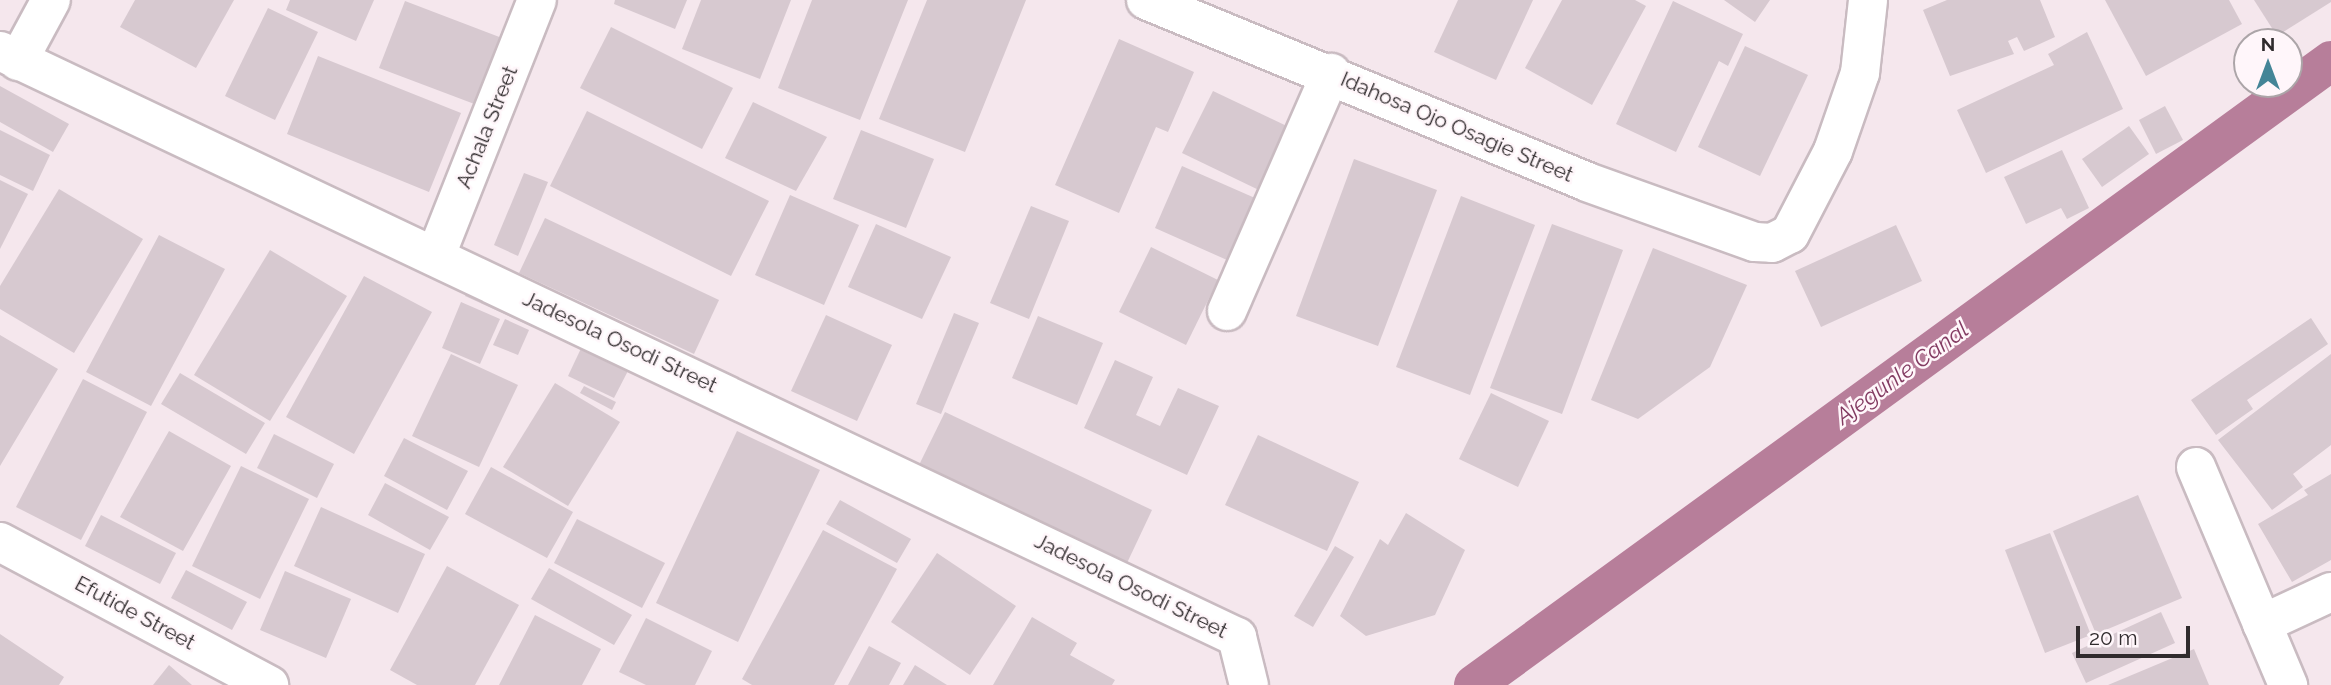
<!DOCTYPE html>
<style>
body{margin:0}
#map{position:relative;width:2331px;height:685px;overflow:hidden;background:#f5e7ed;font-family:Raleway,sans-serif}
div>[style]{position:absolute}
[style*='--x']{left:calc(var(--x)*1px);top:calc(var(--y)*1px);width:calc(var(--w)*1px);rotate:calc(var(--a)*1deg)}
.canal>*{height:40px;margin:-20px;padding:0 20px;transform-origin:20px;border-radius:20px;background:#b77e9a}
.building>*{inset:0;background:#d7c9d0}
.roads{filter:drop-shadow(2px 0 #c9bbc1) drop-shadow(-2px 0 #c9bbc1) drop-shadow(0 2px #c9bbc1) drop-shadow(0 -2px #c9bbc1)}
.minor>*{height:38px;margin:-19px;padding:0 19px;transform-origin:19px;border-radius:19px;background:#fff}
span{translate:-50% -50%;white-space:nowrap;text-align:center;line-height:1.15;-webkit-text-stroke:5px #fff6fa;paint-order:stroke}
.street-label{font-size:21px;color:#302b2d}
.water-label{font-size:23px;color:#833b62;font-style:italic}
.north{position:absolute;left:2233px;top:28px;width:70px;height:70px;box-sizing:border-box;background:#fff6fa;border:2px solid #aca5a8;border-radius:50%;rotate:0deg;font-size:19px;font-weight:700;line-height:28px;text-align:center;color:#302b2d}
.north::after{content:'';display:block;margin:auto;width:24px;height:32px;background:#448597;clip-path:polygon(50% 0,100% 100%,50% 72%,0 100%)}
.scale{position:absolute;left:2076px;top:626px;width:114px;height:32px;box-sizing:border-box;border:4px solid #302b2d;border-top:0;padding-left:9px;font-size:21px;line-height:24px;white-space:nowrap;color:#302b2d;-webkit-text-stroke:5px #fff6fa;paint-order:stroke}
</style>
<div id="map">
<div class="canal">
<i style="--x:1474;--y:685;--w:1060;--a:-36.06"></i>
</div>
<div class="building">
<i style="clip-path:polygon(135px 0,234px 0,196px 68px,120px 27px)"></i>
<i style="clip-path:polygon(290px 0,374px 0,356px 41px,286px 10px)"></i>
<i style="clip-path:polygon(615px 0,687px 0,675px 29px,614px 4px)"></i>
<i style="clip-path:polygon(701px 0,791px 0,760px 79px,682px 49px)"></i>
<i style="clip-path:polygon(812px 0,908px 0,860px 120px,778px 88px)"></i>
<i style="clip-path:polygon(927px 0,1026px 0,965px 152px,879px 119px)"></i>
<i style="clip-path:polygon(1458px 0,1533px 0,1496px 80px,1434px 52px)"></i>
<i style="clip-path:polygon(1562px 0,1635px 0,1646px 6px,1592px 105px,1525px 68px)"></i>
<i style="clip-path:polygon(1724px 0,1770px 0,1755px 22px)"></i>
<i style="clip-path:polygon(1947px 0,2040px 0,2055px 37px,2024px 51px,2017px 37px,2008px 41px,2014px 54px,1950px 76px,1923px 10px)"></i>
<i style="clip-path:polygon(2105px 0,2229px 0,2242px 24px,2146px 76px)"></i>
<i style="clip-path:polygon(2254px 0,2331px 0,2331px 2px,2277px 36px)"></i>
<i style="clip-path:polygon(405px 1px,502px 38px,477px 105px,379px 68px)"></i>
<i style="clip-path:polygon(1673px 1px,1743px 34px,1728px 66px,1719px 61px,1676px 152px,1616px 124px)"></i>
<i style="clip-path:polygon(268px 8px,318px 32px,275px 120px,225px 96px)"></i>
<i style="clip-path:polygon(611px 27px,733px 88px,702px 149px,580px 88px)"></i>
<i style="clip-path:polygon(2087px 32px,2123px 109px,1986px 173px,1957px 110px,2054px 65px,2048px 54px)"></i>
<i style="clip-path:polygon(1119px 39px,1194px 72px,1168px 132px,1156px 127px,1119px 213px,1055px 185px)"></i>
<i style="clip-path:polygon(1745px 46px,1808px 75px,1760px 176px,1698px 147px)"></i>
<i style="clip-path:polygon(318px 56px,461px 113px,429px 192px,287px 134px)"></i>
<i style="clip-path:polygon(0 86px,69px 124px,53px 152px,0 122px)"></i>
<i style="clip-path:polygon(1213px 91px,1293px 129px,1263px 192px,1182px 153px)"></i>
<i style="clip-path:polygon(753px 102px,827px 137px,796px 191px,725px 158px)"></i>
<i style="clip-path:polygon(2165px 106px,2183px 140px,2156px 154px,2139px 120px)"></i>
<i style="clip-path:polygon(587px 111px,769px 201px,731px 276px,550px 186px)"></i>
<i style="clip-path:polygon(2129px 126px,2149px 154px,2102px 187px,2082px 159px)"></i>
<i style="clip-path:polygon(0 130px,50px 155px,33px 191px,0 175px)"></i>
<i style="clip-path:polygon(861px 130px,934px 159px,906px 228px,833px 199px)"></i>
<i style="clip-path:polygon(2062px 150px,2089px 208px,2067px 219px,2061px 208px,2026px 224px,2004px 177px)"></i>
<i style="clip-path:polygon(1354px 159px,1437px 190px,1378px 346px,1296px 316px)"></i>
<i style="clip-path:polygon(1182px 166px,1255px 198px,1227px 260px,1155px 228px)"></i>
<i style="clip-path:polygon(524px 173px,548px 182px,518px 256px,494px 245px)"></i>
<i style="clip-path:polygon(0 180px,28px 194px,0 249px)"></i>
<i style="clip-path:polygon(59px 189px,143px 239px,74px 353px,0 309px,0 286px)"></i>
<i style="clip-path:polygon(790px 195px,859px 225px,824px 305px,755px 275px)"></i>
<i style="clip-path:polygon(1461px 196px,1535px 225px,1470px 395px,1396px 367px)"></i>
<i style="clip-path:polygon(1031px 206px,1069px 221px,1029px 319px,990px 303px)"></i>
<i style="clip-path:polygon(545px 218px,719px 300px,694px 354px,519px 273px)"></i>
<i style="clip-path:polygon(876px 224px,951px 257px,922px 319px,848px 287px)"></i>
<i style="clip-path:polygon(1552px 224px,1623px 250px,1562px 414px,1490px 388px)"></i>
<i style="clip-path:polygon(1896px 225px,1922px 281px,1821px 327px,1795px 271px)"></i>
<i style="clip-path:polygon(159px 235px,225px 269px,151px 406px,86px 372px)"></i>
<i style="clip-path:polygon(1151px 247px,1218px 280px,1186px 345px,1119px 312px)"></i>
<i style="clip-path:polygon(1653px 248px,1747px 285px,1710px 367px,1638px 419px,1591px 400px)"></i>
<i style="clip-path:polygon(270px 250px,347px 296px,270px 421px,194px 375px)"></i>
<i style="clip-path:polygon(364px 276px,432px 312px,354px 454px,286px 417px)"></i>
<i style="clip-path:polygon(472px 281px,541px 313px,535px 328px,465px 296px)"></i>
<i style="clip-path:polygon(461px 302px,500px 319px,480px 364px,442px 348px)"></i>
<i style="clip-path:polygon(954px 313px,979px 323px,941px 414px,916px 404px)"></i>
<i style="clip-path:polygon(826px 315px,892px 345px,857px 421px,791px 391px)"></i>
<i style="clip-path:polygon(1038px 316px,1103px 343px,1077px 405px,1012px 378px)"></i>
<i style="clip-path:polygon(2311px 318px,2328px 344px,2247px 400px,2253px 409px,2216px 435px,2191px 400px)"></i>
<i style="clip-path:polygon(505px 319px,529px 330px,518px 355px,493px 345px)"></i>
<i style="clip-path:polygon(0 335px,58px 369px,0 466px)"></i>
<i style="clip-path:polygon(584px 342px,631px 365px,614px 398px,568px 376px)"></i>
<i style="clip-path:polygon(451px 354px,518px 385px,479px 467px,412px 436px)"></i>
<i style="clip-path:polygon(2331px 354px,2331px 445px,2293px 474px,2303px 487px,2272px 510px,2218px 440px)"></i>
<i style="clip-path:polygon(1115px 360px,1153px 377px,1136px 415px,1160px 426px,1178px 388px,1219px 406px,1187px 475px,1084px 428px)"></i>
<i style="clip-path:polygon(180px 373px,265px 423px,246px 454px,161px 404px)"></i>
<i style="clip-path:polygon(83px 379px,147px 412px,81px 540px,16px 507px)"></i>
<i style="clip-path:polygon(555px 383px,620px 422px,568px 506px,503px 467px)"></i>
<i style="clip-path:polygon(584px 386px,616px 402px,612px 410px,580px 393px)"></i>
<i style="clip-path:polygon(1491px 393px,1549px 421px,1518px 487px,1459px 459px)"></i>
<i style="clip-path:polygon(945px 412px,1152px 510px,1127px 563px,919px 465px)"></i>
<i style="clip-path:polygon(169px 431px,231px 466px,183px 551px,120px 517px)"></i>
<i style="clip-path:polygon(737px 431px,820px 470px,738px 642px,656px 603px)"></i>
<i style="clip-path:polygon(274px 434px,334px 464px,317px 498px,257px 468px)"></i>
<i style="clip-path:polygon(1258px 435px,1359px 482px,1327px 551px,1225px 505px)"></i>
<i style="clip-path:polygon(404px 438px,468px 471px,447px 510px,384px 476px)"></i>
<i style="clip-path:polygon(241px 466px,309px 499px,260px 599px,192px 566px)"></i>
<i style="clip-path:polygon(491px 467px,573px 512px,547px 558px,465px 514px)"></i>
<i style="clip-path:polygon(2331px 474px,2331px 560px,2292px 582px,2258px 524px,2308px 495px,2304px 490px)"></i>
<i style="clip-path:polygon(385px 483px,449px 517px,430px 550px,368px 515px)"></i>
<i style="clip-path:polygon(2138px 495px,2182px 598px,2096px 634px,2053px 531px)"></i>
<i style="clip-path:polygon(840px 500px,911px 539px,897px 563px,826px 524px)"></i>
<i style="clip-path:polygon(321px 507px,425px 554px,398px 613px,294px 566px)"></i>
<i style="clip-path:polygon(1406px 513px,1465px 550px,1435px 615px,1366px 636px,1340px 616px,1380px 539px,1388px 545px)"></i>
<i style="clip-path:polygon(101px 515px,176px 553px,160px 584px,85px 546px)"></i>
<i style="clip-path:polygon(577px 519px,665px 563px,642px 608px,554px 563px)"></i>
<i style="clip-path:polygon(823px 530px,897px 569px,834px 685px,752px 685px,742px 679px)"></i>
<i style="clip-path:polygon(2050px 533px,2091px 635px,2045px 653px,2005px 550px)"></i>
<i style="clip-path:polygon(1335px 546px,1354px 557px,1313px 627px,1294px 616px)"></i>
<i style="clip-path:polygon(937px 553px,1016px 606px,970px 675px,891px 622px)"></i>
<i style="clip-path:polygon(447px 566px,519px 605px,475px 685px,417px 685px,390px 670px)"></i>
<i style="clip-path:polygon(549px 568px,632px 615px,614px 645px,531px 599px)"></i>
<i style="clip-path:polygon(186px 570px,247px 602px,232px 630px,171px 598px)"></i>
<i style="clip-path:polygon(285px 571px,351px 599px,326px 658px,260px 630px)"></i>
<i style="clip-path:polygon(2161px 612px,2175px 643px,2086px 683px,2072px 653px)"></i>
<i style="clip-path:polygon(535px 615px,601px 649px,582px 685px,499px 685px)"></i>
<i style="clip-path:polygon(1032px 617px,1077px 643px,1070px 655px,1115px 680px,1112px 685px,993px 685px)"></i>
<i style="clip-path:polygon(646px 618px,712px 651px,695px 685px,646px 685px,619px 672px)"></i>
<i style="clip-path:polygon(0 634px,64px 677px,59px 685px,0 685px)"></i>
<i style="clip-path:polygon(869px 646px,901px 663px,889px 685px,848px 685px)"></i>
<i style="clip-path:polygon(2194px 649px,2209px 685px,2108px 685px)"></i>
<i style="clip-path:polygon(169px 665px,192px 685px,153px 685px)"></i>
<i style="clip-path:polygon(915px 665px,947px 685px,903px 685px)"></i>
</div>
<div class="roads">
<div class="minor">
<i style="--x:1146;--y:0;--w:477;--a:22.4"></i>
<i style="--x:1587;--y:182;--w:178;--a:19.7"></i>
<i style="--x:1755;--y:242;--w:17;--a:3"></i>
<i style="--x:1772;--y:243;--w:20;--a:-27"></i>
<i style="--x:1790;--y:234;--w:93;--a:-62.6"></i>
<i style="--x:1833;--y:151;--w:83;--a:-70.9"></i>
<i style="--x:1860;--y:73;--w:73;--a:-83.7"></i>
<i style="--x:0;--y:51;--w:1369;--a:25.35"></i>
<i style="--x:1237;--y:637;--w:49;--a:76"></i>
<i style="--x:18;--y:61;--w:69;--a:-61.6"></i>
<i style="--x:436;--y:255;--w:274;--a:-68.4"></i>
<i style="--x:1227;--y:311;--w:260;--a:-66.4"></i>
<i style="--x:2196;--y:467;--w:237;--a:67.1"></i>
<i style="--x:0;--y:542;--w:305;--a:28"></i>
<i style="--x:2262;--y:624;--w:76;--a:-24.9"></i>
</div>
</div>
<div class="street-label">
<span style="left:487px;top:127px;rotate:-68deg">Achala Street</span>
<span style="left:1457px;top:127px;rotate:23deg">Idahosa Ojo Osagie Street</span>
<span style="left:620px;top:342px;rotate:25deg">Jadesola Osodi Street</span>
<span style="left:1131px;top:586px;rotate:26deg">Jadesola Osodi Street</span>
<span style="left:135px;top:613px;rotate:28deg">Efutide Street</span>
</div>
<div class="water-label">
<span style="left:1902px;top:373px;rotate:-36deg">Ajegunle Canal</span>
</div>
<div class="north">N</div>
<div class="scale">20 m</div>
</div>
